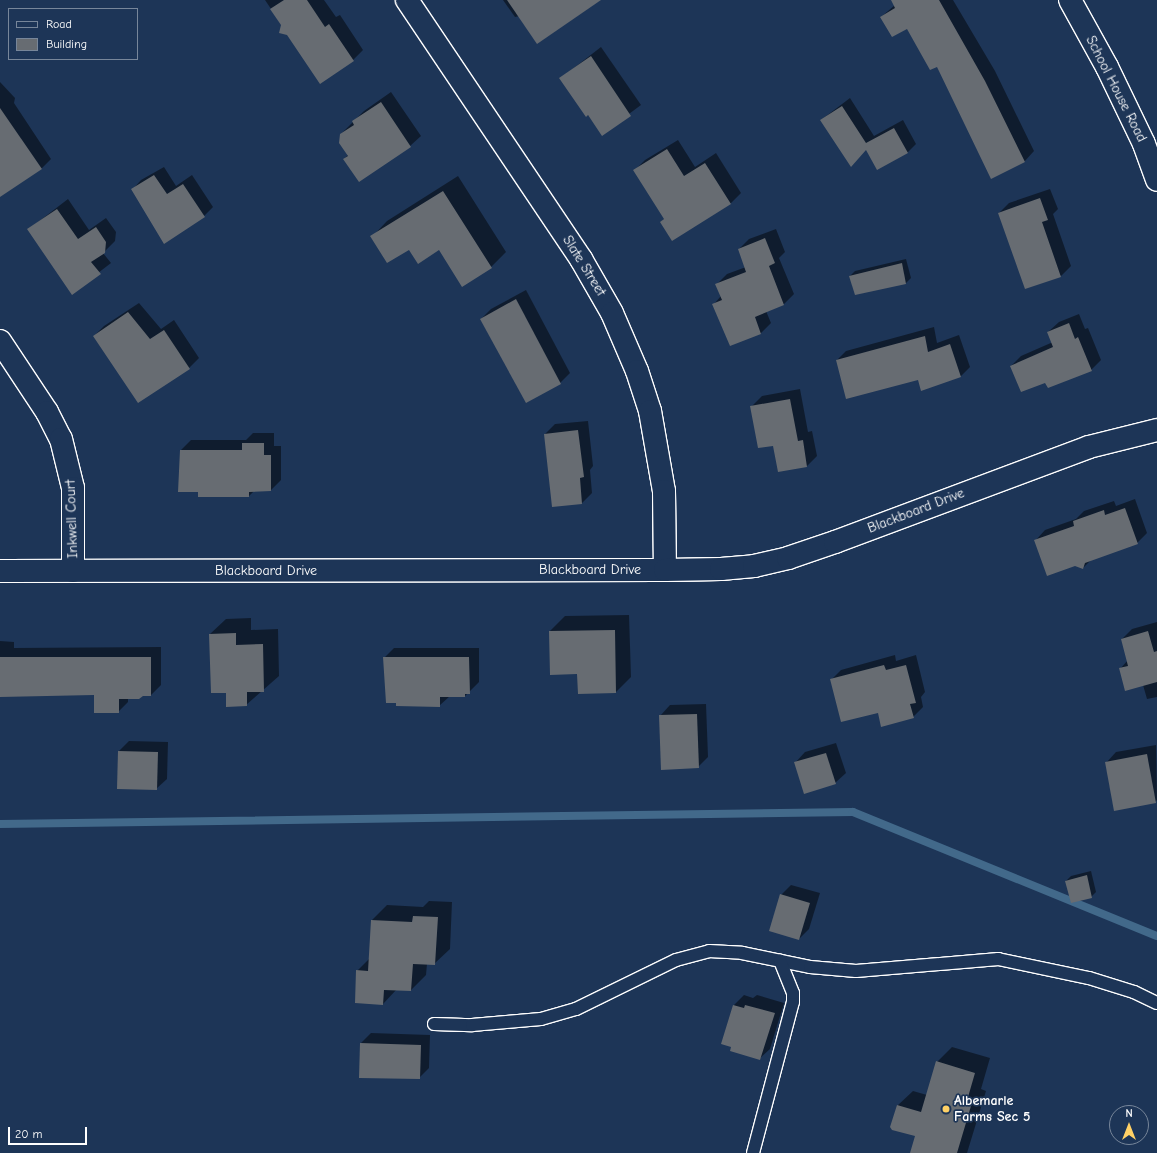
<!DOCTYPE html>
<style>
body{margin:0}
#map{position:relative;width:1157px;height:1153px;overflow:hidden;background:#1d3557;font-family:"Comic Neue",sans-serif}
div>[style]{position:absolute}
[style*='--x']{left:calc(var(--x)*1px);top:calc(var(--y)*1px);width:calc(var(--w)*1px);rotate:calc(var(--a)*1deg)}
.shadow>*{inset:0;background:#0007}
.stream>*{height:8px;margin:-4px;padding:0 4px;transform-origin:4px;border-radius:4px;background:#42698a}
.building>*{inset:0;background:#676c72}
.roads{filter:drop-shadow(1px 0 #fff) drop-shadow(-1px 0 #fff) drop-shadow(0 1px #fff) drop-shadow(0 -1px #fff)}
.service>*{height:12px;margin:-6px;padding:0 6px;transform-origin:6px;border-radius:6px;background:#1d3557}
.minor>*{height:22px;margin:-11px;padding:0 11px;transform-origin:11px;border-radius:11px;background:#1d3557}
.dots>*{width:11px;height:11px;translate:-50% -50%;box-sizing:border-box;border:2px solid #1d3557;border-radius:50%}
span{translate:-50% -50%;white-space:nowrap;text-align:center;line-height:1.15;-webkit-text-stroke:3.5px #1d3557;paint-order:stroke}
.street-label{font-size:14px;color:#fff}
.poi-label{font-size:14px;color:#fff;font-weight:700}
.left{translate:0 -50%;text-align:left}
.legend{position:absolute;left:8px;top:8px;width:130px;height:52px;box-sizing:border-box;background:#1d3557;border:1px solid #77869a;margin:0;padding:5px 7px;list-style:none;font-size:12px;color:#fff}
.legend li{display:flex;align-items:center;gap:8px;height:20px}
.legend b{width:20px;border:1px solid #77869a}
.north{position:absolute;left:1109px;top:1105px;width:40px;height:40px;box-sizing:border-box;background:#1d3557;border:1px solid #77869a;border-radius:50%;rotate:0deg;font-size:11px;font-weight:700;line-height:16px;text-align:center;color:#fff}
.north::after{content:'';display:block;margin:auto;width:14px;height:18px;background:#ffd166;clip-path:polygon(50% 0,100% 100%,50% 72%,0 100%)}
.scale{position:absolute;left:8px;top:1127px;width:79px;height:18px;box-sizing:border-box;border:2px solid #fff;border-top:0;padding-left:5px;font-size:12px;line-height:14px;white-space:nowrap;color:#fff;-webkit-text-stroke:3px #1d3557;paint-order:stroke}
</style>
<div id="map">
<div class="shadow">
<i style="clip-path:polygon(265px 0,324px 0,336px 17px,340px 15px,363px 50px,353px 60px,320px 82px)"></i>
<i style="clip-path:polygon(503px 0,593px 0,515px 17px)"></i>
<i style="clip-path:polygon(892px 0,953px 0,995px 71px,1034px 151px,1024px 162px,937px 65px,907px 28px,881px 17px,895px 5px)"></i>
<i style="clip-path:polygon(601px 47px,641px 105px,602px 134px,561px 78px)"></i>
<i style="clip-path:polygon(0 82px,15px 98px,14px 103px,51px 159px,41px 169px,0 184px)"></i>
<i style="clip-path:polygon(391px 92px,421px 136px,410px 146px,359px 181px,344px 159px,348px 155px,341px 134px,364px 111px)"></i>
<i style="clip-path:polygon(850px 98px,874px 136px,903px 120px,916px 144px,908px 152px,877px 169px,867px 149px,821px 120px)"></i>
<i style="clip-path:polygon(678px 140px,695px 167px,716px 153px,741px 193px,731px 203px,672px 240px,661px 222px,665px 218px,635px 170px,645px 160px)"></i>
<i style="clip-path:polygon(164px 167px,176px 186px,192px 175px,213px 207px,204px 216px,133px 189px,141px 180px)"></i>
<i style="clip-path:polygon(458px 176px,506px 252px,491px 267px,439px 249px,409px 248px,372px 237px,387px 221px)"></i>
<i style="clip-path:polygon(1050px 189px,1058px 209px,1053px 214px,1071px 266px,1061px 276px,999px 213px,1009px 203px)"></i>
<i style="clip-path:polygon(68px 199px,89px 230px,106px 218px,116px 232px,115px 241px,103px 253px,111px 263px,72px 293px,29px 229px)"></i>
<i style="clip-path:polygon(776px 229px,785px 252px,779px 258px,794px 294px,784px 304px,766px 311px,771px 323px,761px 333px,730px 345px,714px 304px,721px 296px,717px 284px,727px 274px,746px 267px,739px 249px,749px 239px)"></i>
<i style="clip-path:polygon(906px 259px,911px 278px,906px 283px,856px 294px,850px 276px,855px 271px)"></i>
<i style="clip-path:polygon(526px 290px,570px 373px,560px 383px,481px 319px,491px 309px)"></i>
<i style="clip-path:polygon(139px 303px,161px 329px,174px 320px,199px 358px,189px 368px,94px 336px,104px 326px)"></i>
<i style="clip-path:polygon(1079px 314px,1085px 329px,1088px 328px,1101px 360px,1091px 370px,1046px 381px,1011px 366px,1021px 356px,1053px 342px,1048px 332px,1059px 322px)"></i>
<i style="clip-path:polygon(934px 327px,937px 343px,959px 335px,970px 367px,961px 376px,918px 379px,837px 360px,846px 351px)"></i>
<i style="clip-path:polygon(800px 389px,808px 432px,812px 431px,817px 456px,807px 466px,774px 444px,752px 406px,762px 396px)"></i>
<i style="clip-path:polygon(588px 421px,593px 466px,590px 470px,592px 493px,582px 503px,545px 434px,555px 424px)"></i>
<i style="clip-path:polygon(253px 433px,274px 433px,274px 446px,281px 446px,281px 480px,271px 490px,254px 491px,249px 496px,199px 491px,181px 450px,191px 440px,246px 440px)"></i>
<i style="clip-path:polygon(1135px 499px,1147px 533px,1137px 543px,1091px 560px,1083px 568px,1035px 541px,1045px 530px,1076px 519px,1084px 511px,1114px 501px,1116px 506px)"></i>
<i style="clip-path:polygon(629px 615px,631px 677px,616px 692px,578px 673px,550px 631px,565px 616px)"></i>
<i style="clip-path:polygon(251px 618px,251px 630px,278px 629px,279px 676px,246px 705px,227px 692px,210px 634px,226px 619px)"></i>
<i style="clip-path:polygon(1157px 622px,1157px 697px,1147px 699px,1143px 685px,1120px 669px,1128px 660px,1122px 639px,1132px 629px)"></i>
<i style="clip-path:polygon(0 641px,14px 642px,14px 648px,161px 647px,161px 685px,151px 695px,128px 698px,128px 702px,118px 712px,95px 694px,0 695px)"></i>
<i style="clip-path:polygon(394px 648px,479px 648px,479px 682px,465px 696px,450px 696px,439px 706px,384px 658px)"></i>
<i style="clip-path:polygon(895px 655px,896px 661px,916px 655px,925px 692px,921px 697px,923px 707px,913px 717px,878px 711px,831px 680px,841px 670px)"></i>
<i style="clip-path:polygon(706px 704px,708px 757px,698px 767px,660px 716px,670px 705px)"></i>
<i style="clip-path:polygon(129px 741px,168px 742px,167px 779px,156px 789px,119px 751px)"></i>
<i style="clip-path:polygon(836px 743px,846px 773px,835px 783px,795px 763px,805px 752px)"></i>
<i style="clip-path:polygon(1156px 745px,1157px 800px,1155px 802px,1106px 763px,1116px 752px)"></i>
<i style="clip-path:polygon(1091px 871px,1096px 892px,1091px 897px,1066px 881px,1071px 876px)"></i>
<i style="clip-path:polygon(791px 885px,820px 893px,809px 929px,799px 939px,781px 895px)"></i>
<i style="clip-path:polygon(429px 901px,452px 902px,450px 949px,434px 964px,427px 964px,426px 975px,411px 990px,397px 989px,383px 1004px,357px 971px,370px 958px,372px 920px,387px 905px,423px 907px)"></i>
<i style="clip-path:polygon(744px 995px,753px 998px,757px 995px,784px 1003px,770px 1049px,759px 1059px,734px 1005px)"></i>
<i style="clip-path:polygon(371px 1033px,430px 1035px,429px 1068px,419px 1078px,361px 1043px)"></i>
<i style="clip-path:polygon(952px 1047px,990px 1058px,981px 1089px,986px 1091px,967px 1153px,911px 1153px,916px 1136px,897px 1106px,913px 1091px,927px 1095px,937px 1062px)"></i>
</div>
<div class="stream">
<i style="--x:0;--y:824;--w:853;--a:-0.81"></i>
<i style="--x:853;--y:812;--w:328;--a:22.2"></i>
</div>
<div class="building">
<i style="clip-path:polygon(284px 0,307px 0,325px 27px,329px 24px,354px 61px,320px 84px,287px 35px,279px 33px,281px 25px,270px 9px)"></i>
<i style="clip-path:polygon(507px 0,601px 0,537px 44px)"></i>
<i style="clip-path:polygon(891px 0,939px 0,985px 81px,1025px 162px,991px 179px,937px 67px,930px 70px,907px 29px,892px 37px,880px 17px,895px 8px)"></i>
<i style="clip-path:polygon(591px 56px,631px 116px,602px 136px,588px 115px,586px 117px,559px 78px)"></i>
<i style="clip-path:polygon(381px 102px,411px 147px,359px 182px,343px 159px,348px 156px,339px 143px,340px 134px,354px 125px,352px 121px)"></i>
<i style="clip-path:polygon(842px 106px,866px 143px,894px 128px,908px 153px,877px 170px,866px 150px,851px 167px,820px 120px)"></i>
<i style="clip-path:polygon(0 108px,42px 169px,0 197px)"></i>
<i style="clip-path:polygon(667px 149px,684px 176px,705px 163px,731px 204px,672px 241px,660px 222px,664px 219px,633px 170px)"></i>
<i style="clip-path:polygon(154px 175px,167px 194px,183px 184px,205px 217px,164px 244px,131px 189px)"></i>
<i style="clip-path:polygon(443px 191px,492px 268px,462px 287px,439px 250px,418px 264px,409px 250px,387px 263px,370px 236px)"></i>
<i style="clip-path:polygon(1040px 198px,1048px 220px,1042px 222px,1061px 277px,1025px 289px,998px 213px)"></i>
<i style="clip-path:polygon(57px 209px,78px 239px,96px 227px,106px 242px,105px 253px,91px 262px,101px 274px,72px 295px,27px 229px)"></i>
<i style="clip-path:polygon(765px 238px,775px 263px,769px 266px,784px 305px,755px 317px,761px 334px,730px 346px,712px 304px,722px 300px,715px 284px,746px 272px,738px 249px)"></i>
<i style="clip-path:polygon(902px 263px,906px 284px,855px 295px,849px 276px)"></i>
<i style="clip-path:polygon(516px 299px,561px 384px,526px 403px,480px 319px)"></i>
<i style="clip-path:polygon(128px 312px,150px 339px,164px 330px,190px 369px,138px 403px,93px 336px)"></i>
<i style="clip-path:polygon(1069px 323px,1075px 339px,1078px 337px,1092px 371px,1048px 388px,1045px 383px,1021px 392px,1010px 366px,1053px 347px,1047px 332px)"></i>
<i style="clip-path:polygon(925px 336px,928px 352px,950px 344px,961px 377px,921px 391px,918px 380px,846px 399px,836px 360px)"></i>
<i style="clip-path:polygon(790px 399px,798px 441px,803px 440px,807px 467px,778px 472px,773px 446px,758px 448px,750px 406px)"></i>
<i style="clip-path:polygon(578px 430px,584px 477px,580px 478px,582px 504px,552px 507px,544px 434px)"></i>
<i style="clip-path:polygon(242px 443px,264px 443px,264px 455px,271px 455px,271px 491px,249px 492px,249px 497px,198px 497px,198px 492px,178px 492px,180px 450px,242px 450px)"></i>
<i style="clip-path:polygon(1125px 508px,1138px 544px,1085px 563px,1083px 569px,1075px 566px,1047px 576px,1034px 540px,1074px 526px,1073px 521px,1104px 510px,1105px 515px)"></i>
<i style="clip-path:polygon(615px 630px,616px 693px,578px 694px,577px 674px,550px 675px,549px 631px)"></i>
<i style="clip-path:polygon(1148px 631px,1154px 652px,1157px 651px,1157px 682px,1125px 691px,1119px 668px,1128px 666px,1121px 639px)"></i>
<i style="clip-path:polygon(236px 633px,236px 645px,263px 644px,264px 692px,247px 692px,247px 706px,226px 707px,226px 693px,211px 693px,209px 634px)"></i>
<i style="clip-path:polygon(0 657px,151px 657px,151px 696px,143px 696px,139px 699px,119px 699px,119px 713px,94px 713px,94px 695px,0 697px)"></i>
<i style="clip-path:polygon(383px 657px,469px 657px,470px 694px,465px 694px,465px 697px,440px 697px,440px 707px,396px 706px,396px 703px,386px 703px)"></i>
<i style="clip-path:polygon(884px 665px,886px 670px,906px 665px,916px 703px,910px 704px,914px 718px,881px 727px,878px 713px,841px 722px,830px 679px)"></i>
<i style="clip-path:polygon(697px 714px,699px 768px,661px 770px,659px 715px)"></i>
<i style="clip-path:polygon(118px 751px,158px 752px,157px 790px,117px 789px)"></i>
<i style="clip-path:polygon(826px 753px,836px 784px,804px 794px,794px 762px)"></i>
<i style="clip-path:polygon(1147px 754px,1156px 803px,1114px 811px,1105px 762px)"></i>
<i style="clip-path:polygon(1087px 875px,1092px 898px,1071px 903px,1065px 881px)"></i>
<i style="clip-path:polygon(780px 894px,810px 903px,799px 940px,769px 931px)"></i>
<i style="clip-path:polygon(413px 916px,438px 917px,435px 965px,413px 964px,411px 991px,384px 990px,383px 1005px,355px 1003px,356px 970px,368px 971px,371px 920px,412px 922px)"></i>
<i style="clip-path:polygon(733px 1005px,744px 1008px,745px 1005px,775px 1013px,760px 1060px,730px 1051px,731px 1047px,721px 1044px)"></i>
<i style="clip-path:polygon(360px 1043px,421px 1045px,420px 1079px,359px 1078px)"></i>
<i style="clip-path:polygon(936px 1061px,975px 1073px,966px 1104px,971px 1106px,957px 1153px,910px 1153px,915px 1136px,892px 1130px,890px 1127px,897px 1105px,921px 1112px)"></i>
</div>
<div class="roads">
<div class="service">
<i style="--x:434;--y:1024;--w:38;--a:2"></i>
<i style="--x:472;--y:1025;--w:69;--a:-5"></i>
<i style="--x:541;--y:1019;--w:36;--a:-16"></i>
<i style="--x:576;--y:1009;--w:111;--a:-26.1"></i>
<i style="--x:676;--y:960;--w:34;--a:-15"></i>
<i style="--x:709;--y:951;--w:33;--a:3"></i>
<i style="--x:742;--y:953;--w:69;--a:11.6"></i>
<i style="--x:810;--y:967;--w:46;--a:5"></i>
<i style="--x:856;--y:971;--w:143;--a:-4.8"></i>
<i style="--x:998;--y:959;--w:93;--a:11.8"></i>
<i style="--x:1089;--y:978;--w:47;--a:17.3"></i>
<i style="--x:1134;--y:992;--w:25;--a:26"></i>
<i style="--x:753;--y:1153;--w:156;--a:-75.2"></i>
<i style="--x:793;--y:1002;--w:9;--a:-90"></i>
<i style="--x:793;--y:993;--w:35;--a:-112"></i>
</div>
<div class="minor">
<i style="--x:407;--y:0;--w:312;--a:56.1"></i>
<i style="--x:581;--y:259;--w:62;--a:60.1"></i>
<i style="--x:612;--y:313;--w:63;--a:66.7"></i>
<i style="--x:637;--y:371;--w:42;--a:72"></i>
<i style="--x:650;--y:411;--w:81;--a:80.1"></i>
<i style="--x:664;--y:491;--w:79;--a:89.3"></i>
<i style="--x:1070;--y:0;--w:77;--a:61.1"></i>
<i style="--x:1107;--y:67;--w:85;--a:64.3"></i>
<i style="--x:1144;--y:144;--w:38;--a:70"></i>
<i style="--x:0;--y:341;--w:85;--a:56.5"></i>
<i style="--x:47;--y:412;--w:30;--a:63"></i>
<i style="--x:61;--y:439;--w:50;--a:76.2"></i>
<i style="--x:73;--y:488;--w:83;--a:90"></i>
<i style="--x:0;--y:571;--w:665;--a:-0.09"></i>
<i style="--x:665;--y:570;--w:56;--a:-1"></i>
<i style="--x:721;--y:569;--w:33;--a:-5"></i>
<i style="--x:754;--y:566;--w:35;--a:-13"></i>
<i style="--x:788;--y:558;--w:50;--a:-18.8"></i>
<i style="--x:835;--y:542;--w:271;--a:-20.5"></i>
<i style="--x:1089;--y:447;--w:70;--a:-14"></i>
</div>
</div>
<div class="dots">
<i style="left:946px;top:1109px;background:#ffd166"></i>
</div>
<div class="street-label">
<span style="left:1116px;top:89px;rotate:63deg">School House Road</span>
<span style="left:584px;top:266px;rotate:58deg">Slate Street</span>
<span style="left:916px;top:511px;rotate:-21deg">Blackboard Drive</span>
<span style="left:72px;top:519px;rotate:-92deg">Inkwell Court</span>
<span style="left:590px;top:570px">Blackboard Drive</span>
<span style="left:266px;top:571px">Blackboard Drive</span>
</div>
<div class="poi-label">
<span class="left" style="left:954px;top:1109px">Albemarle<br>Farms Sec 5</span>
</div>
<ul class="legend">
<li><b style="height:5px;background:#1d3557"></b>Road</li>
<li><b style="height:11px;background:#676c72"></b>Building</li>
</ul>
<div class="north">N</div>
<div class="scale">20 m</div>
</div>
